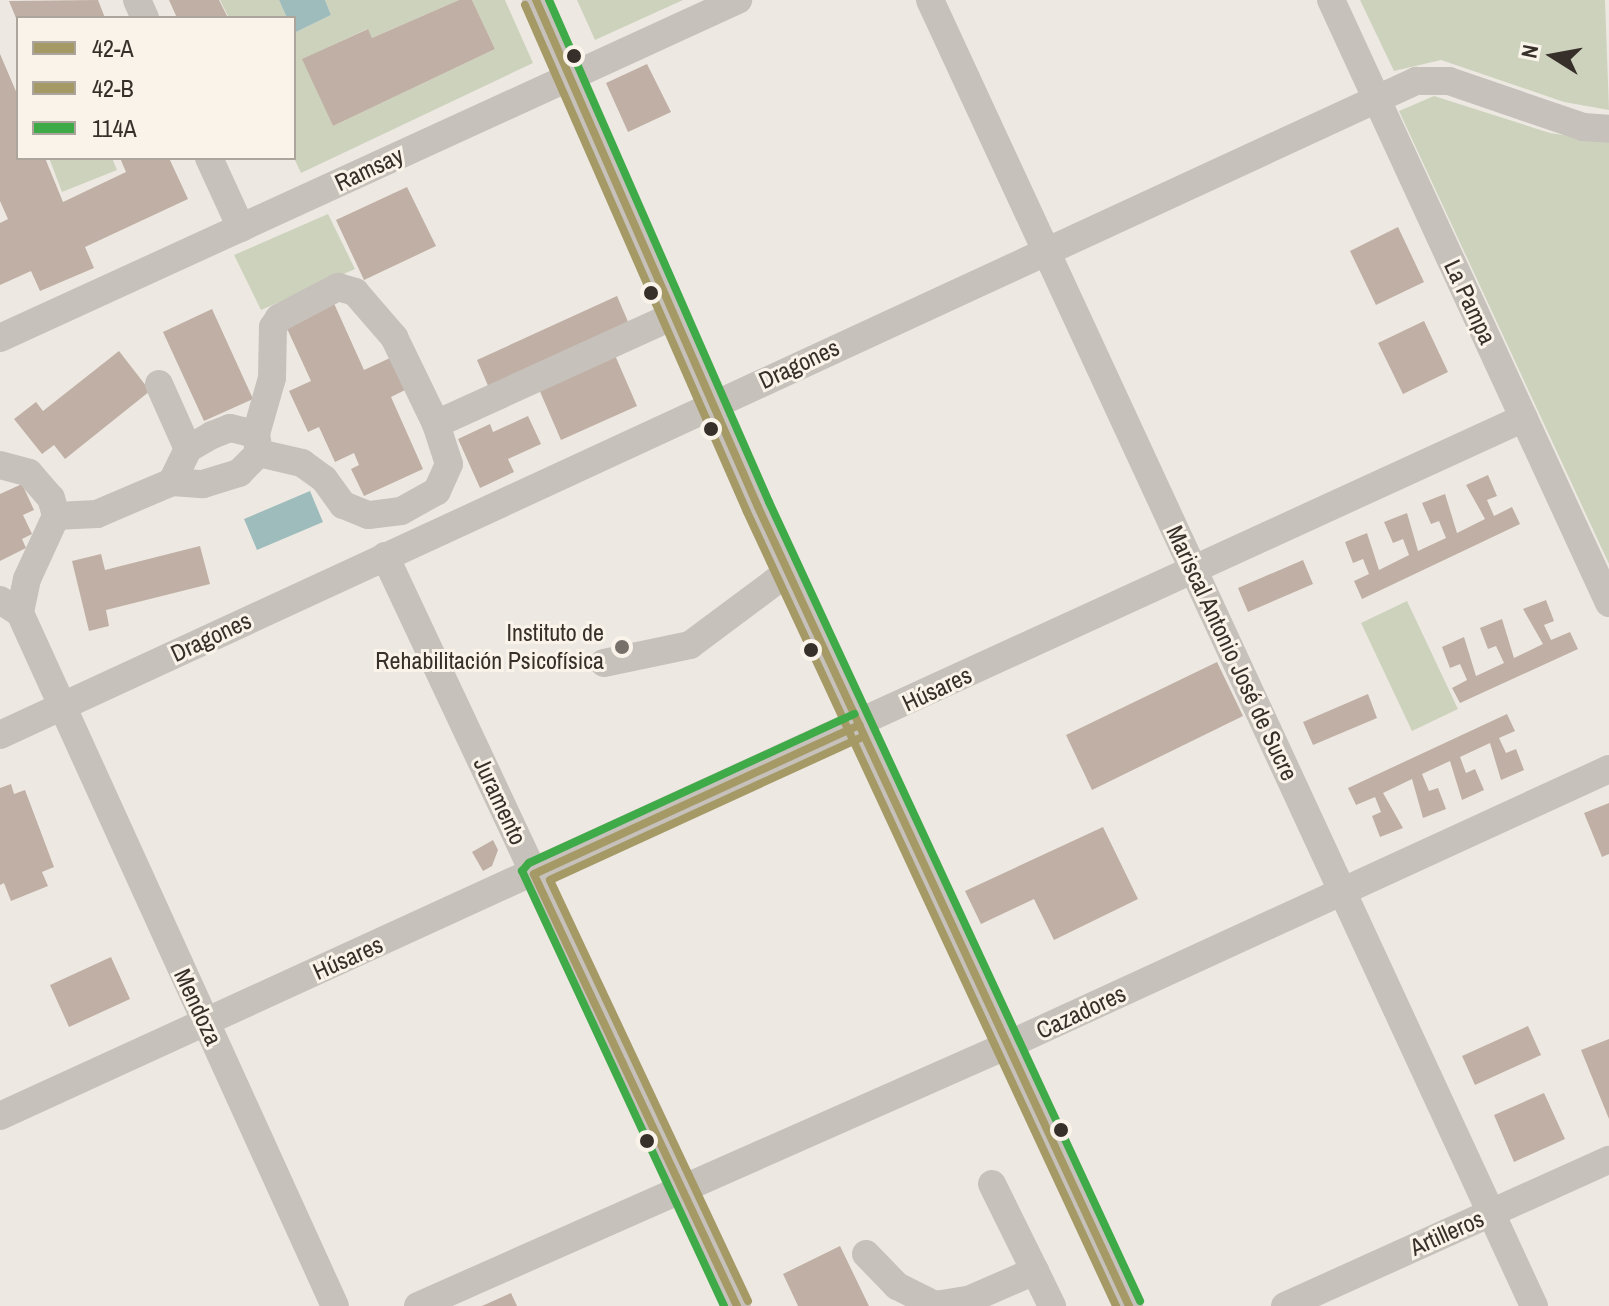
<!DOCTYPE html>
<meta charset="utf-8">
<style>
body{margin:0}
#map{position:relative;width:1609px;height:1306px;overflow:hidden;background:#ede9e2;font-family:"Archivo Narrow",sans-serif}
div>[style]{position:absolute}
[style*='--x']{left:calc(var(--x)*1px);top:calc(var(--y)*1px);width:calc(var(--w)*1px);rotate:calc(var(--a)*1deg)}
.green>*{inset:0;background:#cdd2bd}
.water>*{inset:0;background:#9fbcbd}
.building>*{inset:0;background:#c0afa4}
.minor>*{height:28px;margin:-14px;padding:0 14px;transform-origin:14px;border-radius:14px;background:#c6c1bb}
.bus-1>*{height:8px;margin:-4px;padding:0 4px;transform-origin:4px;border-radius:4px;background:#a59966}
.bus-2>*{height:8px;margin:-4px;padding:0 4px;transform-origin:4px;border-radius:4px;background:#a59966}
.bus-3>*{height:8px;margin:-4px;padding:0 4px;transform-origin:4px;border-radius:4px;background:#3fab48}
.dots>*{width:22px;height:22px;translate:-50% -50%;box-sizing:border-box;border:4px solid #f9f3ea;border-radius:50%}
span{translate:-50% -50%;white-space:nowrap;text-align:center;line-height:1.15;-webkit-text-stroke:6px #f9f3ea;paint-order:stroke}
.street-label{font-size:24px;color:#372f29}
.poi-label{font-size:24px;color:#372f29}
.right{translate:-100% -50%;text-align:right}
.legend{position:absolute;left:16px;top:16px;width:280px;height:144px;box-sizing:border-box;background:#f9f3ea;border:2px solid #aba59d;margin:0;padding:10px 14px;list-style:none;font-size:24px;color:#372f29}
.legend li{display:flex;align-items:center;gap:16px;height:40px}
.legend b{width:40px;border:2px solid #aba59d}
.north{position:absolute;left:1513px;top:16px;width:80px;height:80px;-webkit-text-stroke:6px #f9f3ea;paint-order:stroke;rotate:281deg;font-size:22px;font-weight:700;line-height:32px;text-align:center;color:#372f29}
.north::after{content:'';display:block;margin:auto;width:28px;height:36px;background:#372f29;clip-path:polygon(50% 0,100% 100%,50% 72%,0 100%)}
</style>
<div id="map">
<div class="green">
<i style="clip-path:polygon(220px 0,279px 0,287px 18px,229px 18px)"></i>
<i style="clip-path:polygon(325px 0,459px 0,372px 38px,367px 29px,303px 59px,333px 126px,495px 49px,472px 0,505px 0,533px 63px,301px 173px,294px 158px,294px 33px,331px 15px)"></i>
<i style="clip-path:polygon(577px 0,683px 0,595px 40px)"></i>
<i style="clip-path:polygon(1360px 0,1605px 0,1609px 110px,1564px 102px,1441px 60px,1394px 71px)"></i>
<i style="clip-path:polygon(1434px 96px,1550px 133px,1609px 142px,1609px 564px,1399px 111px)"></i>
<i style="clip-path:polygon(49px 158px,112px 158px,117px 170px,62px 192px)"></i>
<i style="clip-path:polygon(328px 214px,355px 269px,261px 310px,234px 255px)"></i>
<i style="clip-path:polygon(1407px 601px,1458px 709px,1412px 731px,1361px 623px)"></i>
</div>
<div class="water">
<i style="clip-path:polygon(279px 0,325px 0,331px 15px,294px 33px,294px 18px,287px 18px)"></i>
<i style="clip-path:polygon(310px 491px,323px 522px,257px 550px,244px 519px)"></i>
</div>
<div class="building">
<i style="clip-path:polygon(98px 0,105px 18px,16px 18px,9px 1px)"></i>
<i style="clip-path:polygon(169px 0,219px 0,228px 18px,177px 18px)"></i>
<i style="clip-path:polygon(459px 0,472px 0,495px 49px,333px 126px,302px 59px,368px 29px,372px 38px)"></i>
<i style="clip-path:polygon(0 54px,18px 96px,18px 158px,45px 158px,63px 202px,126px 172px,120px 158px,169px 158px,188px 199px,85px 247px,94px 268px,40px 291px,31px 271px,0 285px,0 223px,8px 219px,0 201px)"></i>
<i style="clip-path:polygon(647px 64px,671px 112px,628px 132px,606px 83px)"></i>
<i style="clip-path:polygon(407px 187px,436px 246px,364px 280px,336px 220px)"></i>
<i style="clip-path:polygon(1398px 227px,1424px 282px,1376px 305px,1350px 251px)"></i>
<i style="clip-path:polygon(617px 296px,629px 324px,489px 388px,477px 360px)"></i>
<i style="clip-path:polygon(332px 299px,364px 370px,390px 358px,405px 390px,391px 397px,423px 469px,364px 496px,351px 469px,359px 465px,354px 453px,335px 462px,319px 427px,308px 432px,289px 391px,311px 381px,284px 322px)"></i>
<i style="clip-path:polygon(212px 309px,253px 399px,204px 421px,163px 332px)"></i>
<i style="clip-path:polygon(1424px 321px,1448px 372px,1403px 394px,1378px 343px)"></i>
<i style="clip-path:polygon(119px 351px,150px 391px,65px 459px,54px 445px,42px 454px,14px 419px,36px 402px,43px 411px)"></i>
<i style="clip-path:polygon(614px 353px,637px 406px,561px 440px,538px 387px)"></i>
<i style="clip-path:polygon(528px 416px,541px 444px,508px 459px,514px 472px,480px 488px,458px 439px,490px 424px,493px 432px)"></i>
<i style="clip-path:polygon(1488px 475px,1497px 496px,1487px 500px,1494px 516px,1512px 507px,1520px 524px,1362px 599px,1354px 581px,1369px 574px,1363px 559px,1353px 563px,1345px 542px,1367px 533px,1379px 570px,1409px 555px,1403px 539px,1393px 543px,1384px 522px,1407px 513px,1418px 551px,1446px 538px,1439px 521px,1431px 524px,1422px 503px,1445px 494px,1457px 533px,1485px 519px,1466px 485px)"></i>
<i style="clip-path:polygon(22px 484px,34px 510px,23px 515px,32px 534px,22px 539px,26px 548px,0 561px,0 494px)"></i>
<i style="clip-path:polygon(200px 546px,210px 584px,106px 610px,109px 626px,89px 631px,72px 561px,101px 554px,105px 570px)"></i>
<i style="clip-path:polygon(1303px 560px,1313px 584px,1248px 612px,1238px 588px)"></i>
<i style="clip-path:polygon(1546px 600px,1554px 621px,1544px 625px,1551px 640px,1570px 632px,1578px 649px,1460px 703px,1452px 688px,1467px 680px,1460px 664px,1450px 668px,1442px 647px,1464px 637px,1476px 676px,1504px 663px,1496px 646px,1488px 649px,1480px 628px,1502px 619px,1514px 658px,1543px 644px,1523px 609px)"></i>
<i style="clip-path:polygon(1217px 662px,1243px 716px,1092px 790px,1066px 735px)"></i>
<i style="clip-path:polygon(1368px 694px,1377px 718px,1313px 745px,1303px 722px)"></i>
<i style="clip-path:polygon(1507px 714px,1515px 731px,1499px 738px,1506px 753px,1516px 749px,1524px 770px,1501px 780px,1490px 743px,1460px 757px,1466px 773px,1475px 769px,1484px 790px,1462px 800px,1450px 761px,1422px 774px,1429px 791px,1438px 788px,1446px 809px,1423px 818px,1412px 779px,1383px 793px,1403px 828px,1380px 837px,1372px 816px,1381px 812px,1375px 797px,1356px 805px,1348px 788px)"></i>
<i style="clip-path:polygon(11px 784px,14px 794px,25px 790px,54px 867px,42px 872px,48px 886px,11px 901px,4px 883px,0 885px,0 788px)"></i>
<i style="clip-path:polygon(1609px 803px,1609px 854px,1602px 857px,1584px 813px)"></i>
<i style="clip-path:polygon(1103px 827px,1138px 899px,1054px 940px,1034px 899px,981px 924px,965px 891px)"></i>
<i style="clip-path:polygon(493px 840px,498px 850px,492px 866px,483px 871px,472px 852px)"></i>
<i style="clip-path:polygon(111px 957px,130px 999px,69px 1027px,50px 985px)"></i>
<i style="clip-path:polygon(1528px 1026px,1541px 1055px,1475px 1085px,1462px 1056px)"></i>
<i style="clip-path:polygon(1609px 1039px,1609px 1119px,1581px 1050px)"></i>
<i style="clip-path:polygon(1544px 1093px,1565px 1139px,1514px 1162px,1494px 1115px)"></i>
<i style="clip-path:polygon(840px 1246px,869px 1306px,798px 1306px,783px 1274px)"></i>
<i style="clip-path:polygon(511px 1293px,517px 1306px,482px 1306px)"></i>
</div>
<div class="minor">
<i style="--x:137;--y:0;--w:20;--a:66"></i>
<i style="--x:536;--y:0;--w:553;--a:66.35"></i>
<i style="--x:758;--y:507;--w:881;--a:65.09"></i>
<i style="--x:930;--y:0;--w:1439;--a:65.18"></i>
<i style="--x:1331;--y:0;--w:664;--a:65.25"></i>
<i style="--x:209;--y:158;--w:77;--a:65.4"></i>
<i style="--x:0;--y:338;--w:812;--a:-24.61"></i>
<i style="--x:159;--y:384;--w:71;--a:66"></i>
<i style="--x:436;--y:424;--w:263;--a:-24.5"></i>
<i style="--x:256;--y:434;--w:58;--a:-74.1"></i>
<i style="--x:272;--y:378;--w:51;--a:-88.9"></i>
<i style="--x:273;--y:327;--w:11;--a:-56"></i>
<i style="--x:279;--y:318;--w:67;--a:-27.7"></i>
<i style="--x:338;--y:287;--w:18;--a:16"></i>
<i style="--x:355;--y:292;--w:60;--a:49.1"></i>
<i style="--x:394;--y:337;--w:97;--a:64.2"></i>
<i style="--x:436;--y:424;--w:42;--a:72"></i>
<i style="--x:449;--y:464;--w:30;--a:114"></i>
<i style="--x:437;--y:491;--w:41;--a:150.9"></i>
<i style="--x:401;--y:511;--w:33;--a:173"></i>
<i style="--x:368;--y:515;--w:27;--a:-158"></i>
<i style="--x:343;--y:505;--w:32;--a:-126"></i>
<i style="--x:324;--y:479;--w:27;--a:-144"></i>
<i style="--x:302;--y:463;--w:44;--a:-166.9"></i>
<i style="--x:0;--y:465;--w:30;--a:15"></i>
<i style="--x:29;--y:473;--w:33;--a:49"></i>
<i style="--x:51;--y:498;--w:19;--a:74"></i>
<i style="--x:56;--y:516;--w:69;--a:114.7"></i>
<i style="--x:27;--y:579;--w:35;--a:102"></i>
<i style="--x:56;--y:516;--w:41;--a:-2.8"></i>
<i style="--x:97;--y:514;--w:82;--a:-23.1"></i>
<i style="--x:172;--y:482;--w:31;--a:4"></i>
<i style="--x:203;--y:484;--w:38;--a:-17"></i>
<i style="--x:239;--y:473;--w:28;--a:-45"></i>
<i style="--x:259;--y:453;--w:19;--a:-99"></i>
<i style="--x:256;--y:434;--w:27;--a:-167"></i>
<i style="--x:230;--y:428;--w:19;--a:159"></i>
<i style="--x:212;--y:435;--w:28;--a:150"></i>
<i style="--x:188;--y:449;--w:37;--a:116"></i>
<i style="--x:385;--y:556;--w:828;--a:64.86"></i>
<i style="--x:0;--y:600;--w:24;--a:33"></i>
<i style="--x:20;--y:613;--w:761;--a:65.56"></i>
<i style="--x:604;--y:663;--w:88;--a:-11.8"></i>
<i style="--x:690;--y:645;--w:122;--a:-36.7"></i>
<i style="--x:0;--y:735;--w:1560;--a:-24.79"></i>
<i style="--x:1416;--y:81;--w:33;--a:0"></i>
<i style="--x:1449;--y:81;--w:142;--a:18.9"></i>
<i style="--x:1583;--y:127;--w:26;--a:4"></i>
<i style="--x:0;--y:1116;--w:1676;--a:-24.61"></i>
<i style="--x:992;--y:1184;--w:97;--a:63.7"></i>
<i style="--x:866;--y:1254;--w:45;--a:45.9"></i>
<i style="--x:897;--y:1286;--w:42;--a:26.6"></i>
<i style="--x:935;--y:1305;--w:33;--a:-9"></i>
<i style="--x:968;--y:1300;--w:73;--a:-23.4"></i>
<i style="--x:1035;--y:1271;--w:39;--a:64"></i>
<i style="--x:418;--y:1306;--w:647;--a:-23.87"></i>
<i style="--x:1010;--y:1044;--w:659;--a:-24.66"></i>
<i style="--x:1285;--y:1306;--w:355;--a:-24.3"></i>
</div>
<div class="bus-1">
<i style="--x:536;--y:0;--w:553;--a:66.35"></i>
<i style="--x:758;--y:507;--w:881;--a:65.09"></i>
<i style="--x:737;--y:1306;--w:477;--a:-115.2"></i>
<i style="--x:534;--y:874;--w:358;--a:-24.6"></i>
</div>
<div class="bus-2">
<i style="--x:525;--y:5;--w:553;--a:66.35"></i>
<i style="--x:747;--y:512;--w:876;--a:65.07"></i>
<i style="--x:748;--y:1301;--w:465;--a:-115.2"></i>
<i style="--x:550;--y:880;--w:345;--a:-24.6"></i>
</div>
<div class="bus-3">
<i style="--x:549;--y:0;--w:548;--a:66.33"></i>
<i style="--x:769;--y:502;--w:881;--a:65.09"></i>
<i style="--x:724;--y:1306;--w:480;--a:-114.9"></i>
<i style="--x:522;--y:871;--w:11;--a:-49"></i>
<i style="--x:529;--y:863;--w:358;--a:-24.6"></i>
</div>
<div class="dots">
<i style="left:574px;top:56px;background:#372f29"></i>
<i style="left:651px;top:293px;background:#372f29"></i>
<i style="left:711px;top:429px;background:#372f29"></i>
<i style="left:622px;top:647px;background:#77706a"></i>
<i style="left:811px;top:650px;background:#372f29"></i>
<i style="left:1061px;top:1130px;background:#372f29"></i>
<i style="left:647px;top:1141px;background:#372f29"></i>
</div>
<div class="street-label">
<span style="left:369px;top:169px;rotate:-25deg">Ramsay</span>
<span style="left:1470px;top:302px;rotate:65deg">La Pampa</span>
<span style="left:799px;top:364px;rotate:-25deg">Dragones</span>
<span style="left:211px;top:637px;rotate:-25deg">Dragones</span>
<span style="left:1232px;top:653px;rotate:65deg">Mariscal Antonio José de Sucre</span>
<span style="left:937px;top:689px;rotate:-25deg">Húsares</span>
<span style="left:500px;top:801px;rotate:65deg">Juramento</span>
<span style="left:348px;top:958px;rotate:-24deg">Húsares</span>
<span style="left:198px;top:1007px;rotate:65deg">Mendoza</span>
<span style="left:1081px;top:1012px;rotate:-25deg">Cazadores</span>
<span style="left:1447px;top:1233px;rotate:-24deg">Artilleros</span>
</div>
<div class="poi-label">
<span class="right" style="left:604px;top:647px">Instituto de<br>Rehabilitación Psicofísica</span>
</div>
<ul class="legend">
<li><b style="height:10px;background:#a59966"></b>42-A</li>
<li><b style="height:10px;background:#a59966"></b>42-B</li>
<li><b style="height:10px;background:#3fab48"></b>114A</li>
</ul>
<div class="north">N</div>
</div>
